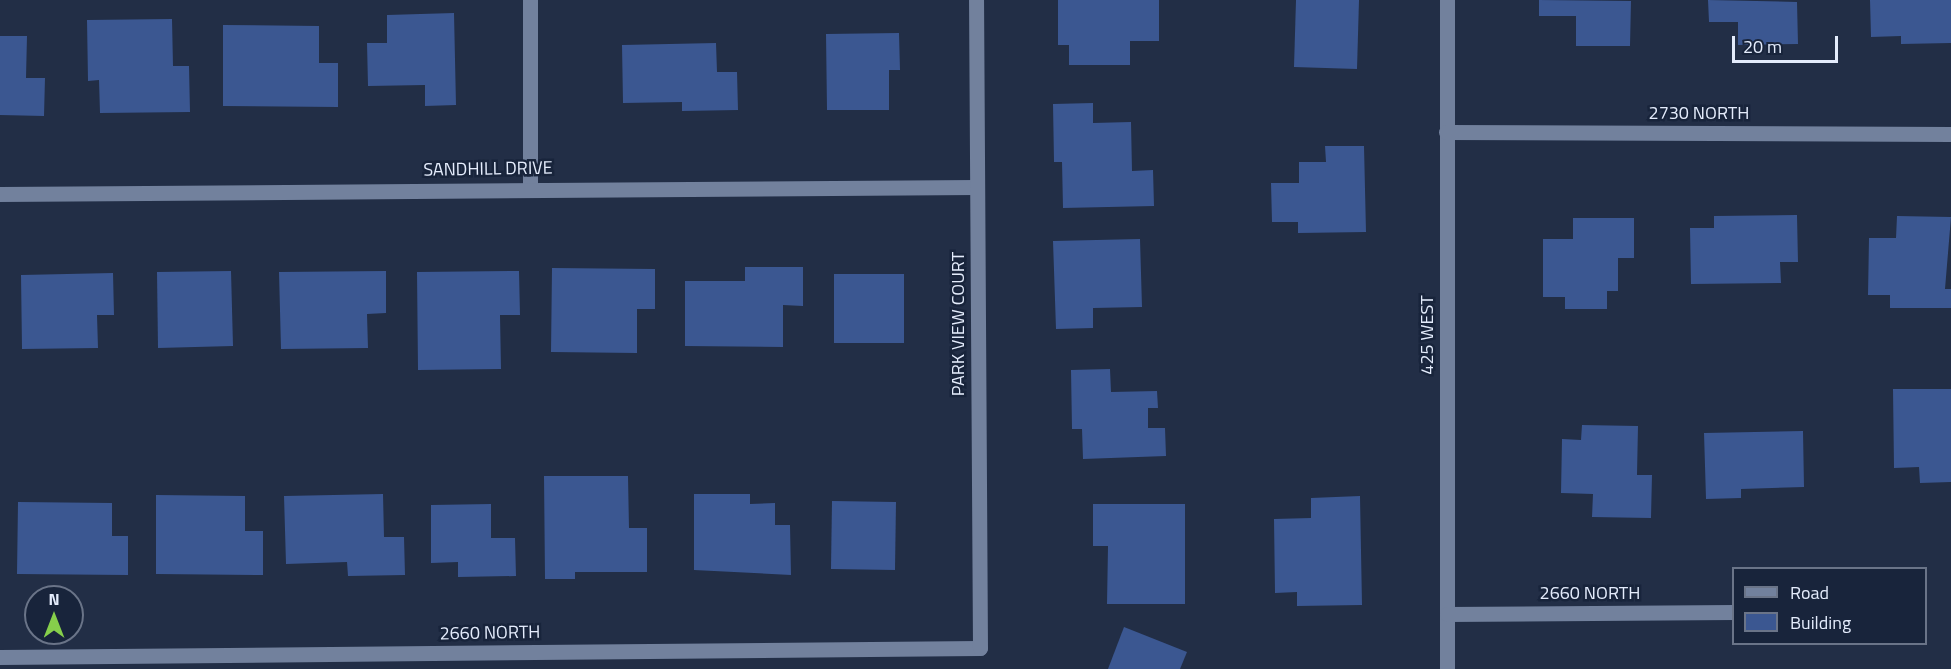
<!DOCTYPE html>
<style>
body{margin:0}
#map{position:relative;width:1951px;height:669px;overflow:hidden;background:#222e46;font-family:"Titillium Web",sans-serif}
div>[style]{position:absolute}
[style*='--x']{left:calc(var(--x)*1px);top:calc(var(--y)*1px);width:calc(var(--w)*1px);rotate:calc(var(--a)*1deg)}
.building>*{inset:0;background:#3b5791}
.street>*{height:15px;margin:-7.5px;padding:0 7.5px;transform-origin:7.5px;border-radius:7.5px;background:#72819d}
span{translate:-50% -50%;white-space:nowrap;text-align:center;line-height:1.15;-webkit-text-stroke:5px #18243b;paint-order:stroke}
.street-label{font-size:18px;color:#e4ecfc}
.legend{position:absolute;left:1732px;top:567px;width:195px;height:78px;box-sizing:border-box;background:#18243b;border:2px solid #6a7488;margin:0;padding:8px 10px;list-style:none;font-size:18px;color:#e4ecfc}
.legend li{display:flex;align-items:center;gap:12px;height:30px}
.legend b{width:30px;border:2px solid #6a7488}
.north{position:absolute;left:24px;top:585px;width:60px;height:60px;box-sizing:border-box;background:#18243b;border:2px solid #6a7488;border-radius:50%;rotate:0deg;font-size:16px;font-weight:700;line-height:24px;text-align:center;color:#e4ecfc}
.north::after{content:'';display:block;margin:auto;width:21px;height:27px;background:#86cf4b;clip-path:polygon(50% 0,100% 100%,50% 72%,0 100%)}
.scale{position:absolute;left:1732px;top:36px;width:106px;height:27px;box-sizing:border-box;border:3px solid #e4ecfc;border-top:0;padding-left:8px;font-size:18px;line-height:21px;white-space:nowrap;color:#e4ecfc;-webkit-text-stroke:4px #18243b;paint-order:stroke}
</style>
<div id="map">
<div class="building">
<i style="clip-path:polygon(1058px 0,1159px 0,1159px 41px,1130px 41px,1130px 65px,1069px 65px,1069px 45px,1058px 45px)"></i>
<i style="clip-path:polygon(1296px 0,1359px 0,1357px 69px,1294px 67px)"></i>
<i style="clip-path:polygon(1539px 0,1631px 1px,1630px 46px,1576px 46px,1576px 16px,1539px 16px)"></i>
<i style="clip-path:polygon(1708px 0,1797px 2px,1798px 44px,1738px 45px,1738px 22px,1709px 22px)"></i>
<i style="clip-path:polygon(1870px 0,1951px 0,1951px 43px,1901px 44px,1901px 36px,1871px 37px)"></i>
<i style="clip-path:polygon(454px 13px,456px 105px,425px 106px,425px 85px,368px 86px,367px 43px,387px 43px,387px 15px)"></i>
<i style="clip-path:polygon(172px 19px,173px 66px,189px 66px,190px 112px,100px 113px,99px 80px,88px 81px,87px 20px)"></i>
<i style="clip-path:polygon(223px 25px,319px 26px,319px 63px,338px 63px,338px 107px,223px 106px)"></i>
<i style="clip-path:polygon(899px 33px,900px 70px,889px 70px,889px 110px,827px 110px,826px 34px)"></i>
<i style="clip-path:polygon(0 36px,27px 36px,26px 78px,45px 78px,44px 116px,0 115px)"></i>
<i style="clip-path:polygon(716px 43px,717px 72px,737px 72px,738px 110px,682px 111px,682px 102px,623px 103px,622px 45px)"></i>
<i style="clip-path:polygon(1093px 103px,1093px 123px,1131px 122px,1132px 171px,1153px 170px,1154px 206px,1063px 208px,1062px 162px,1054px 162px,1053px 104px)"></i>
<i style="clip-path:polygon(1325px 146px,1364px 146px,1366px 232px,1298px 233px,1298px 222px,1272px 222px,1271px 183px,1299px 183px,1299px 162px,1326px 162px)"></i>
<i style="clip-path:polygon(1797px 215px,1798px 262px,1780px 262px,1781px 283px,1691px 284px,1690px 228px,1714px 228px,1714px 216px)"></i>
<i style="clip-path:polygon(1897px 216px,1951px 217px,1945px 289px,1951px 289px,1951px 308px,1890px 308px,1890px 295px,1868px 295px,1869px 238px,1896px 238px)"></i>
<i style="clip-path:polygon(1573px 218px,1634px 218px,1634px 258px,1618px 258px,1618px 291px,1607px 291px,1607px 309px,1565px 309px,1565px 297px,1543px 297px,1543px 239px,1573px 239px)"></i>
<i style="clip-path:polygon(1140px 239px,1142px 307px,1093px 308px,1093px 328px,1056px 329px,1053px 241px)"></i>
<i style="clip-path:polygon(745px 267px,803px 267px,803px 306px,783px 305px,783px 347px,685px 346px,685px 281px,745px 281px)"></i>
<i style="clip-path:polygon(552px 268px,655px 269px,655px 309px,637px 309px,637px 353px,551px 352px)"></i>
<i style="clip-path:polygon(231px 271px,233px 346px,158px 348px,157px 272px)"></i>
<i style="clip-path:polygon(386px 271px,386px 313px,367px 314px,368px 348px,281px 349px,279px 272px)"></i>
<i style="clip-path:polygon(519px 271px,520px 315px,500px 315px,501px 369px,418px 370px,417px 272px)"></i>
<i style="clip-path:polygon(113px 273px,114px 315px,97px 315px,98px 348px,22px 349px,21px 275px)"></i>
<i style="clip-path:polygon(834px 274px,904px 274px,904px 343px,834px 343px)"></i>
<i style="clip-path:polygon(1110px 369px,1111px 392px,1157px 391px,1158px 408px,1148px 408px,1148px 428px,1165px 428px,1166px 456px,1083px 459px,1082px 429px,1072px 429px,1071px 370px)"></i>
<i style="clip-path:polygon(1893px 389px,1951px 389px,1951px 482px,1920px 483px,1919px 467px,1894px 468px)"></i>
<i style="clip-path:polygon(1582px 425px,1638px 426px,1637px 475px,1652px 475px,1651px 518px,1592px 517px,1593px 494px,1561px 493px,1562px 439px,1581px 440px)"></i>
<i style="clip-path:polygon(1803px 431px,1804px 487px,1741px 489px,1741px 498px,1706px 499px,1704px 433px)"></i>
<i style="clip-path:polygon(544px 476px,628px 476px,629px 528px,647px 528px,647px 572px,575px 572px,575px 579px,545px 579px)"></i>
<i style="clip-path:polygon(383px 494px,384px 537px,404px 537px,405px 575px,348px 576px,347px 562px,286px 564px,284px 496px)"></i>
<i style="clip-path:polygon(694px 494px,750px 494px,750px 504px,775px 503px,775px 525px,790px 525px,791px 575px,694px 570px)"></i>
<i style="clip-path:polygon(156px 495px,245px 496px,245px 531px,263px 531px,263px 575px,156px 574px)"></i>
<i style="clip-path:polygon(1360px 496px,1362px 605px,1297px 606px,1297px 592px,1275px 593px,1274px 519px,1311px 518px,1311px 498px)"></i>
<i style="clip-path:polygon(832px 501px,896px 502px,895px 570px,831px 569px)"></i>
<i style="clip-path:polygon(18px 502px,112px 503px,112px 536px,128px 536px,128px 575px,17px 574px)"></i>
<i style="clip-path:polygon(491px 504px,491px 538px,515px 538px,516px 576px,458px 577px,458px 562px,431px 563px,431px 505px)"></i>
<i style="clip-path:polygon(1093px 504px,1185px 504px,1185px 604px,1107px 604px,1108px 546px,1093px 546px)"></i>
<i style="clip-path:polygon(1124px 627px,1187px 652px,1180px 669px,1108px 669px)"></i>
</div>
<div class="street">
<i style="--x:530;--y:0;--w:188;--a:90"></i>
<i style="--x:1447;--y:0;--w:669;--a:90"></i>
<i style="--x:1446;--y:132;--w:505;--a:0.23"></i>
<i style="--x:0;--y:194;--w:977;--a:-0.41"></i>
<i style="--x:1447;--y:614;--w:287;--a:-0.4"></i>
<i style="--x:0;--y:657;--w:980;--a:-0.53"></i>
<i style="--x:980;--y:648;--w:648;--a:-90.35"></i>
</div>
<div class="street-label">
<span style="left:1699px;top:113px">2730 NORTH</span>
<span style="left:488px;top:169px;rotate:-1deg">SANDHILL DRIVE</span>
<span style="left:958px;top:324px;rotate:-90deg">PARK VIEW COURT</span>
<span style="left:1427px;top:335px;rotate:-90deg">425 WEST</span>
<span style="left:1590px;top:593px">2660 NORTH</span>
<span style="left:490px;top:633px;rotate:-1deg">2660 NORTH</span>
</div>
<ul class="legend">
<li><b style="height:8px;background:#72819d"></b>Road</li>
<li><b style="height:16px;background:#3b5791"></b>Building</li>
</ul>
<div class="north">N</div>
<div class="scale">20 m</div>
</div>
